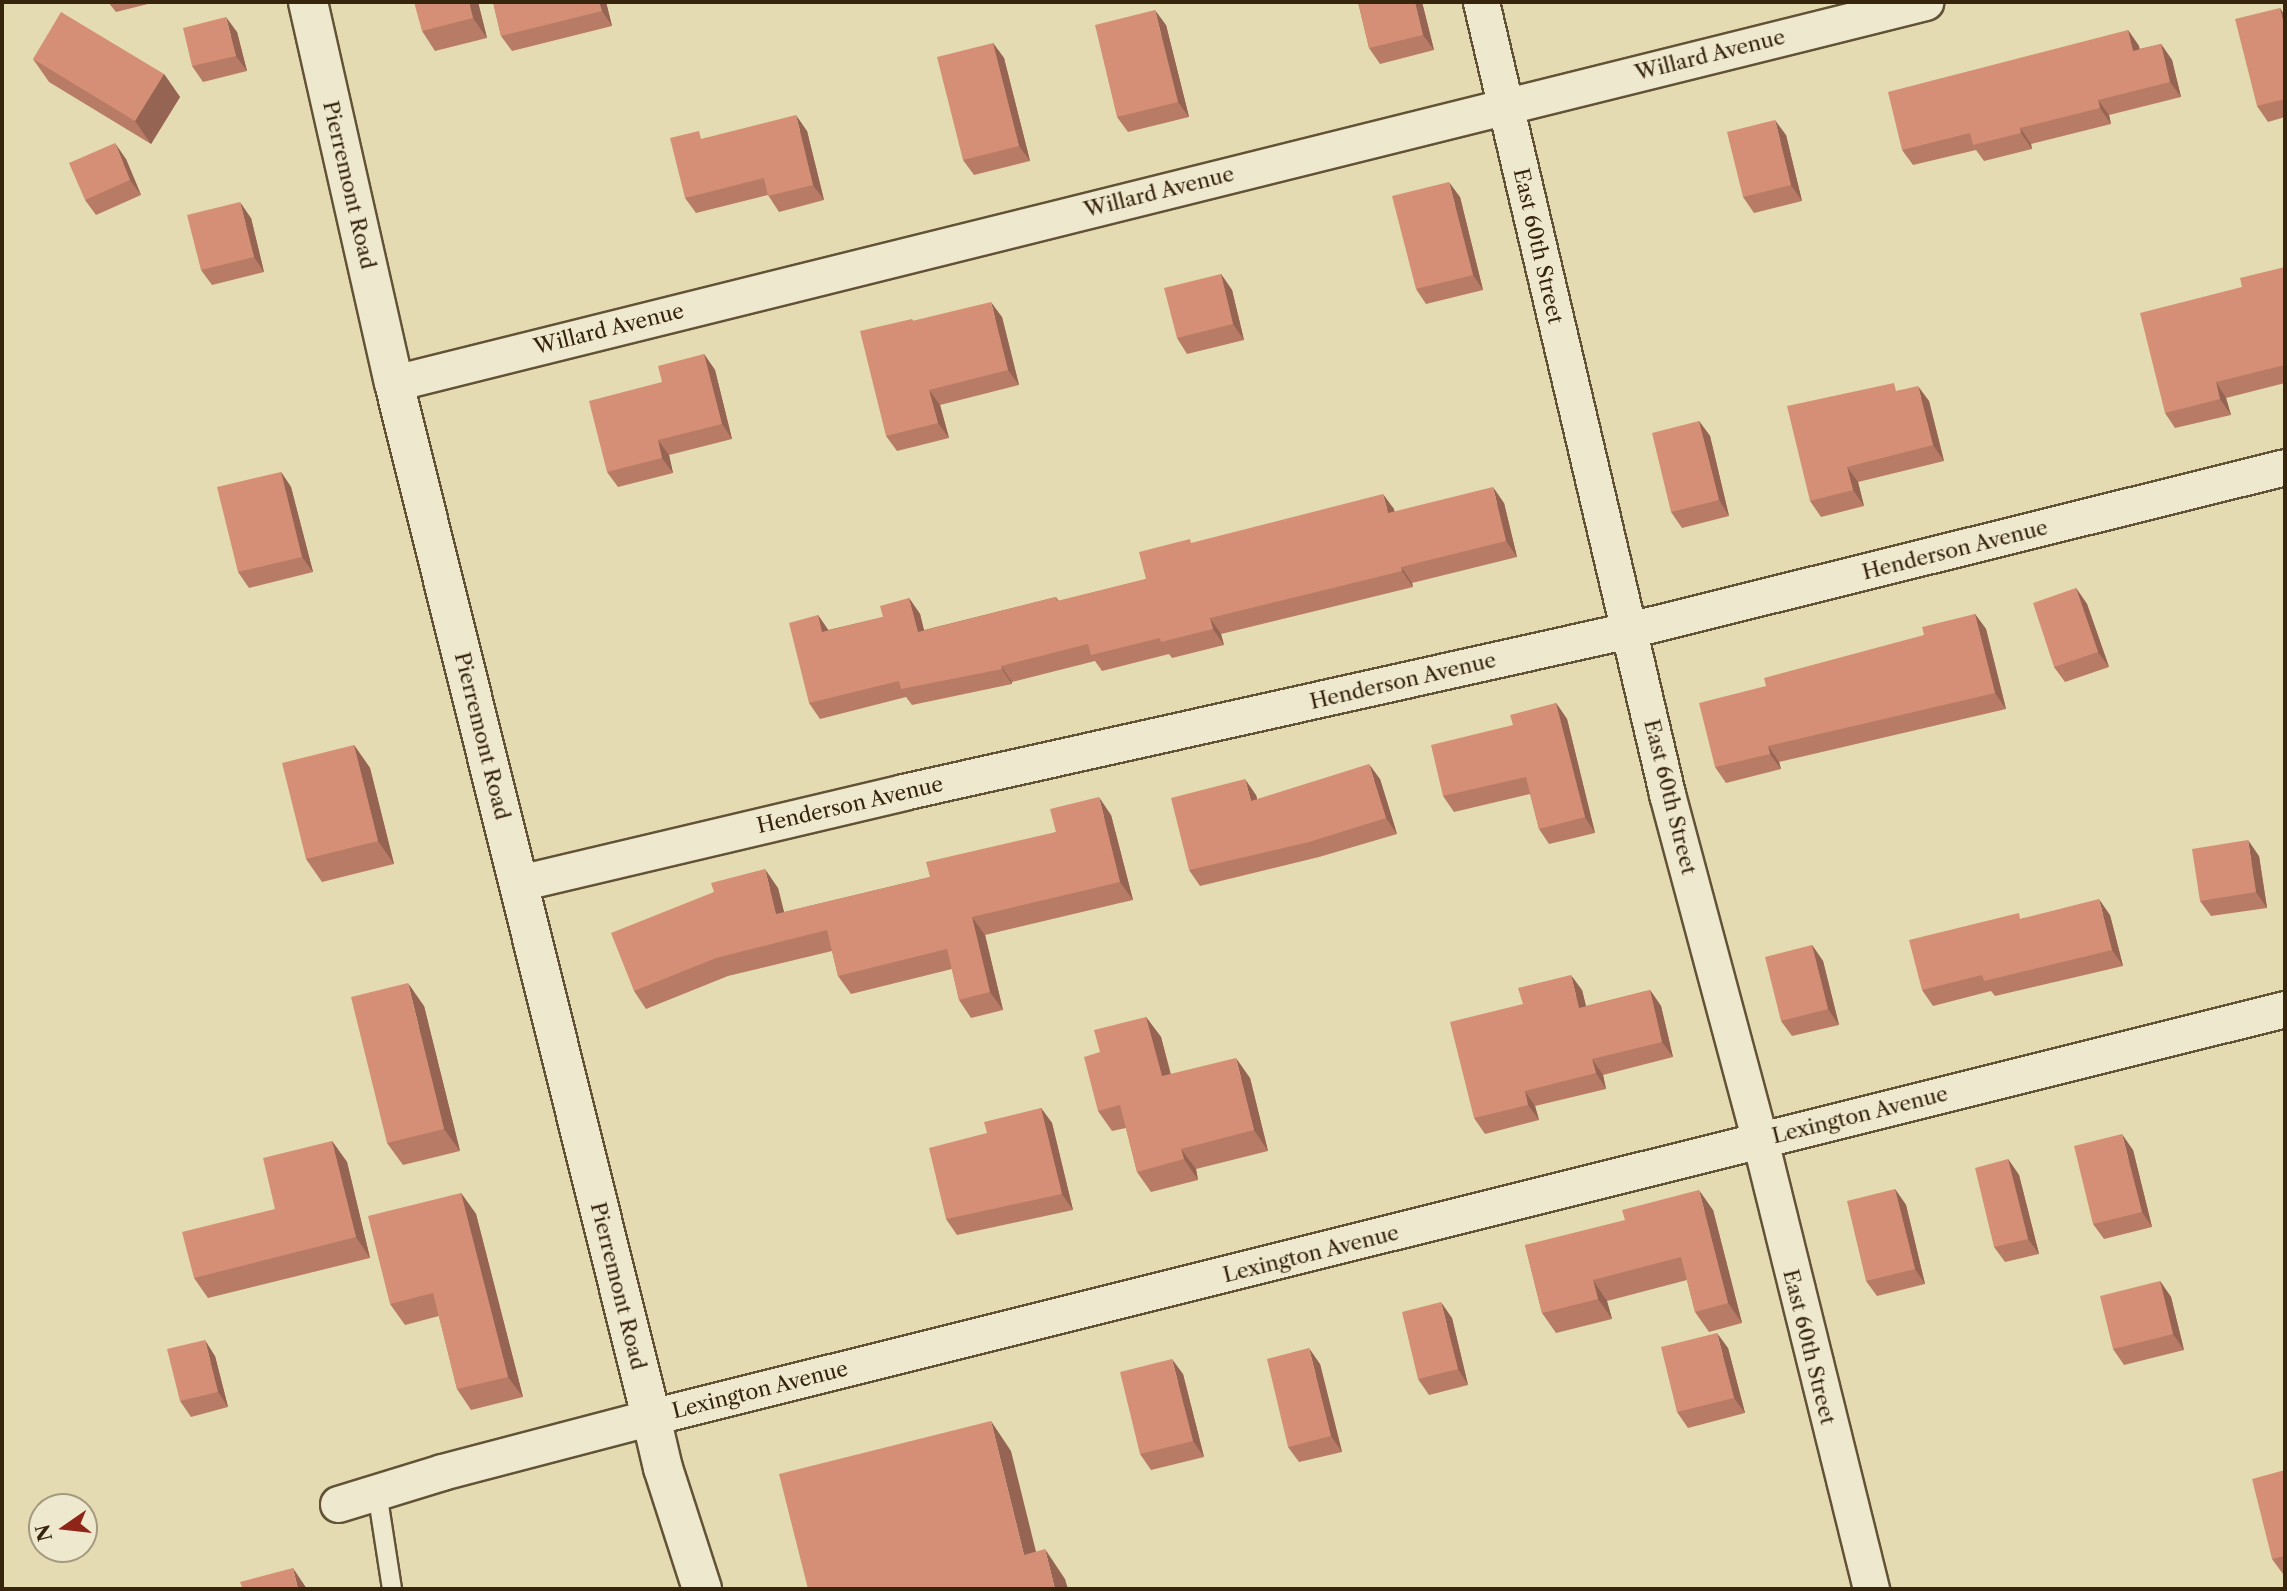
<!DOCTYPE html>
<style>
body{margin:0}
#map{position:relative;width:2287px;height:1591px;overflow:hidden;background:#e5dbb3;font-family:"Libre Caslon Text",serif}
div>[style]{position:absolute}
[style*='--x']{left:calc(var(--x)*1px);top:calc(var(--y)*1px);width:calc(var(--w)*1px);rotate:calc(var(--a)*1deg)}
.roads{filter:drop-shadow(2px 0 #625236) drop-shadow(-2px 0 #625236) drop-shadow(0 2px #625236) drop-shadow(0 -2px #625236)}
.lane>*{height:18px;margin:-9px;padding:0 9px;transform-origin:9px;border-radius:9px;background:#eee8ce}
.street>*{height:35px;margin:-17.5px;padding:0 17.5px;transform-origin:17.5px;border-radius:17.5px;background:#eee8ce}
.secondary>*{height:38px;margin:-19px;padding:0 19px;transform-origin:19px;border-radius:19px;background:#eee8ce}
.wall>*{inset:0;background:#b77b66}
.shaded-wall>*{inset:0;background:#956453}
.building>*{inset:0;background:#d58f77}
span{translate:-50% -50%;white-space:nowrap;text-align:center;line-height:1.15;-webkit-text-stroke:5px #eee8ce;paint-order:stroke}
.street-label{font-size:21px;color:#37240c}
.frame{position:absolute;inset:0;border:4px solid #37240c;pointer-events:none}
.north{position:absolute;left:28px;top:1493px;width:70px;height:70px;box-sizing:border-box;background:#eee8ce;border:2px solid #a59a80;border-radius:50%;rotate:256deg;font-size:19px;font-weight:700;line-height:28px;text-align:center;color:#37240c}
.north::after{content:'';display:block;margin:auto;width:24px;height:32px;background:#8f2418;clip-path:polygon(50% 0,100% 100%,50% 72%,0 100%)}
</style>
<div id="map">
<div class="roads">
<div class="lane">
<i style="--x:377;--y:1492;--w:98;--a:81.2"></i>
</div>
<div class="street">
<i style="--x:1481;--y:2;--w:814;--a:76.78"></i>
<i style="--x:1667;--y:794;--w:358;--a:75"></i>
<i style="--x:1760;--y:1140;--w:463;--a:76.1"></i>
<i style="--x:394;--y:383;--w:1578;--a:-13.97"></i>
<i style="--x:519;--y:883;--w:395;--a:-13.3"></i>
<i style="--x:903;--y:792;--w:744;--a:-12.58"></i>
<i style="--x:1629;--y:630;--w:676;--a:-13.95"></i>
<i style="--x:338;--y:1504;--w:109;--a:-17.1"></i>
<i style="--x:442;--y:1472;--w:216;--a:-14.7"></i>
<i style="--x:651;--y:1417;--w:1684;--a:-14.02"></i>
</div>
<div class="secondary">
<i style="--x:308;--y:2;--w:391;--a:77.3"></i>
<i style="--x:394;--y:383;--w:1065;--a:76.04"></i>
<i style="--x:651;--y:1417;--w:52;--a:76.8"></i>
<i style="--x:663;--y:1468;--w:127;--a:72.1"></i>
</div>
</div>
<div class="wall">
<i style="clip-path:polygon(108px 2px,152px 2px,152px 3px,116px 12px)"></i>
<i style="clip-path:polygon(478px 2px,487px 38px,435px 51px,422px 31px)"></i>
<i style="clip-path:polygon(493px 2px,606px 2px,612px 26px,512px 51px,501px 36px)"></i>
<i style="clip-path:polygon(1358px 2px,1422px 2px,1434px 50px,1380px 64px,1369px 48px)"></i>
<i style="clip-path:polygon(2280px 8px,2285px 16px,2285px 117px,2268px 122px,2257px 106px)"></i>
<i style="clip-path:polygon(1166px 25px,1189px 117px,1128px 132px,1117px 117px)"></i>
<i style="clip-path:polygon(2128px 30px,2139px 46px,2139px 49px,2161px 44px,2172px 60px,2181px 97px,2109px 115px,2111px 124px,2031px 144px,2032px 149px,1984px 161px,1976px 150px,1913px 165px,1902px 150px)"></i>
<i style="clip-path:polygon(237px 32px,247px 71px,203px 82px,192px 66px)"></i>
<i style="clip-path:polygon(993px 43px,1004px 58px,1030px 161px,974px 175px,963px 160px)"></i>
<i style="clip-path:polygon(33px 59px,164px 74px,180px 97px,151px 144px,49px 82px)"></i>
<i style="clip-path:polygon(807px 131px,824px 200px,779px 212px,768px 195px,696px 213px,685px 198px,704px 138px)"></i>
<i style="clip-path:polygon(1786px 135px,1802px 201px,1754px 213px,1743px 197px)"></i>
<i style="clip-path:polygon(126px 159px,141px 195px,96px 215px,85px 200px)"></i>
<i style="clip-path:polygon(1460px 197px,1483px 290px,1426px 304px,1416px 289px)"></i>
<i style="clip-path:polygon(251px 218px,264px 272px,212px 285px,201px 270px)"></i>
<i style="clip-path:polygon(2285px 267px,2285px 383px,2226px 398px,2231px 415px,2175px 428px,2165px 413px,2242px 287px)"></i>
<i style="clip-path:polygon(1221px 274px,1232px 290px,1244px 340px,1187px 354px,1177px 338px)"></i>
<i style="clip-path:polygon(1002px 317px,1019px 385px,940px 405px,949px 438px,897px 451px,886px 436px,912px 319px,913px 321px)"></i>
<i style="clip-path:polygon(704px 354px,715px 370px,732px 439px,669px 455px,673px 473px,618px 487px,607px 472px,662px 382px)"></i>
<i style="clip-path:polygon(1899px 390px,1929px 401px,1944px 461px,1858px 482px,1864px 506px,1821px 517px,1810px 501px)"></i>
<i style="clip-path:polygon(1699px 421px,1710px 436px,1729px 516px,1682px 528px,1671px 512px)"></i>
<i style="clip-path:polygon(281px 472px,291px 487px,313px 572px,249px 588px,238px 572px)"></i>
<i style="clip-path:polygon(1504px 503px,1517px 557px,1412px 583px,1413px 587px,1221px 634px,1224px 645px,1172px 658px,1169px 654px,1102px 671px,1095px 661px,1012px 682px,1012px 684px,912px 705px,906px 697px,820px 719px,809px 703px,818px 615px,828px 630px,883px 617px,909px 598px,920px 614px,924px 630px,1056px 597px,1059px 601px,1146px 579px,1193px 543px,1394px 509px,1394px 512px)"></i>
<i style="clip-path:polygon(2076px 588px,2087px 604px,2109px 667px,2065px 682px,2054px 667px)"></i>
<i style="clip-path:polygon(1975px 614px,1986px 629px,2006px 709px,1779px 762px,1781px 769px,1726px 783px,1715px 767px,1924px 635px)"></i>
<i style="clip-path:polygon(1556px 703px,1567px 719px,1595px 833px,1549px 844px,1539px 829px,1530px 794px,1454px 812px,1443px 796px,1513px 725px)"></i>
<i style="clip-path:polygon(354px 745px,370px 768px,394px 864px,322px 882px,306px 859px)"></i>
<i style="clip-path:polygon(1380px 779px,1397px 834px,1319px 857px,1200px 886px,1189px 870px,1256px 795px,1257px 799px)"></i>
<i style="clip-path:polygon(1111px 815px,1133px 900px,985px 935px,1003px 1010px,971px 1018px,959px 1000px,952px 969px,851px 994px,838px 976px,832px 951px,728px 976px,646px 1009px,634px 991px,714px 892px,778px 888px,784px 912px,930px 877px,1056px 832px)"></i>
<i style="clip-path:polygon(2259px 856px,2267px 908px,2211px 916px,2200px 901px)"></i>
<i style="clip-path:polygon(2110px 915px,2123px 966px,1995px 996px,1991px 991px,1933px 1006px,1922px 990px,2023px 918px)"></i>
<i style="clip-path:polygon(1812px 945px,1823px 961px,1839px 1025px,1792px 1036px,1781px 1021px)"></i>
<i style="clip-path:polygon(1582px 990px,1586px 1006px,1650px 990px,1661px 1006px,1673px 1057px,1603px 1075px,1606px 1089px,1535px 1106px,1539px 1120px,1485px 1134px,1474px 1118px)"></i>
<i style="clip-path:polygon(424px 1006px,460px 1151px,403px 1165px,387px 1143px)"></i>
<i style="clip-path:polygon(1146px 1017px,1161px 1037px,1171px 1074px,1250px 1078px,1268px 1151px,1196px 1169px,1198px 1180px,1151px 1192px,1137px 1172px,1126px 1128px,1112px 1131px,1098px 1111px,1100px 1052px)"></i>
<i style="clip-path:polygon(1041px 1108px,1052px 1123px,1073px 1210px,957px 1235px,946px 1219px,987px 1133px)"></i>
<i style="clip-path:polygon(332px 1141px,347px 1162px,370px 1258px,208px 1298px,194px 1278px,275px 1209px)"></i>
<i style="clip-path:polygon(2133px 1150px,2152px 1227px,2104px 1239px,2093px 1224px)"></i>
<i style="clip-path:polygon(2008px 1159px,2019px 1175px,2039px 1254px,2005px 1262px,1994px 1247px)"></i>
<i style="clip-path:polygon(1895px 1189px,1906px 1205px,1925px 1284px,1877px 1296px,1866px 1281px)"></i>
<i style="clip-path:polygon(461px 1193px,476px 1214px,523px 1397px,471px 1410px,457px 1389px,439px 1316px,405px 1325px,390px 1304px)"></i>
<i style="clip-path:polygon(1713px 1210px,1742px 1323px,1709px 1332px,1695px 1312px,1687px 1280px,1607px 1301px,1612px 1319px,1556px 1333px,1542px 1313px,1525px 1245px)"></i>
<i style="clip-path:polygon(2160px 1281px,2171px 1297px,2184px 1350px,2124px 1365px,2113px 1349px)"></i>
<i style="clip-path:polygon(1452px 1318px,1468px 1385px,1429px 1395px,1418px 1379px)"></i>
<i style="clip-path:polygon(1728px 1348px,1745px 1413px,1688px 1428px,1677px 1412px)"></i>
<i style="clip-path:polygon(215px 1356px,228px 1407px,191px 1417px,180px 1401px)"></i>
<i style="clip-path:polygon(1320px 1364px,1342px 1452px,1299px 1462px,1288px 1447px)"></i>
<i style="clip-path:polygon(1183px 1374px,1204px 1457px,1151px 1470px,1140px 1454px)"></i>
<i style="clip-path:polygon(2285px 1470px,2285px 1574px,2283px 1574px,2272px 1559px)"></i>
</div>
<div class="shaded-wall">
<i style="clip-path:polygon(469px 2px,478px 2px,487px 38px,473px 18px)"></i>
<i style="clip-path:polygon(599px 2px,606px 2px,612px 26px,602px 11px)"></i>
<i style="clip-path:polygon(1415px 2px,1422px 2px,1434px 50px,1423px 35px)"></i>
<i style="clip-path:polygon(2280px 8px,2285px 16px,2285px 29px)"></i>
<i style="clip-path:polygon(1155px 10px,1166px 25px,1189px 117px,1178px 102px)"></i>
<i style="clip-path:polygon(226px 17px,237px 32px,247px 71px,236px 56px)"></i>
<i style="clip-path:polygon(2128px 30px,2139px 46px,2144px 67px,2133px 51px)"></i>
<i style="clip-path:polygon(993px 43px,1004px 58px,1030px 161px,1019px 146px)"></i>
<i style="clip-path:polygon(2161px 44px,2172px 60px,2181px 97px,2170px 82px)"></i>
<i style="clip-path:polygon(164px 74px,180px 97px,151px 144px,135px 121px)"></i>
<i style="clip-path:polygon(2098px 100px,2109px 115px,2111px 124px,2100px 108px)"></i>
<i style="clip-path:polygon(796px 115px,807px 131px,824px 200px,813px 185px)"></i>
<i style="clip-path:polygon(1775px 120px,1786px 135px,1802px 201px,1791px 185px)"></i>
<i style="clip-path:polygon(2020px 128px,2031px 144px,2032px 149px,2021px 133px)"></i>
<i style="clip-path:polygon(115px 143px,126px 159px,141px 195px,130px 180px)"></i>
<i style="clip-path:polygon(1449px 182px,1460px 197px,1483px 290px,1473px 275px)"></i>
<i style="clip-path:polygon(240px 202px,251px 218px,264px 272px,254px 257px)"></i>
<i style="clip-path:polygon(1221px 274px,1232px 290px,1244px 340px,1233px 324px)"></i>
<i style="clip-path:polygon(991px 302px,1002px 317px,1019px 385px,1008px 370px)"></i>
<i style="clip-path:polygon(704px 354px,715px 370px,732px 439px,722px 424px)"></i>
<i style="clip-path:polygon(2216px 382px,2226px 398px,2231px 415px,2220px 399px)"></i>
<i style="clip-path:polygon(1918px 386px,1929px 401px,1944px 461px,1933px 445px)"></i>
<i style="clip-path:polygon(929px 390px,940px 405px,949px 438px,938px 423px)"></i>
<i style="clip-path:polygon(1699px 421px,1710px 436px,1729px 516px,1719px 500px)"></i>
<i style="clip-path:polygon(658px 440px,669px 455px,673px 473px,662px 458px)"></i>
<i style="clip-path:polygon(1847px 467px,1858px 482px,1864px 506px,1853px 490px)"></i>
<i style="clip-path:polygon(281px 472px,291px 487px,313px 572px,302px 557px)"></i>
<i style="clip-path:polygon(1493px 487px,1504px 503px,1517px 557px,1506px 541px)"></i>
<i style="clip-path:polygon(1383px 494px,1394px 509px,1399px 529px,1388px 513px)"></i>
<i style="clip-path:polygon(1401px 567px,1412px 583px,1413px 587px,1402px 571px)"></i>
<i style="clip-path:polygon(2076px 588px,2087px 604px,2109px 667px,2098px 652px)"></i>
<i style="clip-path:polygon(909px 598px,920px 614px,928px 647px,918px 632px)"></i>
<i style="clip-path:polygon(1975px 614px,1986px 629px,2006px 709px,1995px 693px)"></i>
<i style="clip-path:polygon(818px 615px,829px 631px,822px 632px)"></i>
<i style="clip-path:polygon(1210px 618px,1221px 634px,1224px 645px,1213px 629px)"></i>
<i style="clip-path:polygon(1001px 666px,1012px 682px,1012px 684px,1002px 669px)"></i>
<i style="clip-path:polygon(1556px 703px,1567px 719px,1595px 833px,1585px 817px)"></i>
<i style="clip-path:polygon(354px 745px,370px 768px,394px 864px,378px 841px)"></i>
<i style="clip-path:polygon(1768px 746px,1779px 762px,1781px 769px,1770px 754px)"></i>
<i style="clip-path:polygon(1369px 764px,1380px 779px,1397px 834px,1386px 818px)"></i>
<i style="clip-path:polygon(1245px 779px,1256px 795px,1262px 816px,1251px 801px)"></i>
<i style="clip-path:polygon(1099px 797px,1111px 815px,1133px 900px,1120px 882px)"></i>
<i style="clip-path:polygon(2248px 840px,2259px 856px,2267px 908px,2256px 892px)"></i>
<i style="clip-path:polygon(765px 869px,778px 888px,789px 932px,776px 914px)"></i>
<i style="clip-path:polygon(2099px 899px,2110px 915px,2123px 966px,2112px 950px)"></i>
<i style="clip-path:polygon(972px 917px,985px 935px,1003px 1010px,990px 992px)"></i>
<i style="clip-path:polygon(1812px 945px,1823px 961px,1839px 1025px,1828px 1009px)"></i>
<i style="clip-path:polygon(1571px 975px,1582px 990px,1590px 1023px,1579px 1008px)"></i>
<i style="clip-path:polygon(408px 983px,424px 1006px,460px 1151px,444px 1129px)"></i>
<i style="clip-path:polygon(1650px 990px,1661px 1006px,1673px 1057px,1662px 1042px)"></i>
<i style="clip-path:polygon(1146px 1017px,1161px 1037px,1176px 1097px,1162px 1076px)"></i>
<i style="clip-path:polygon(1236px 1058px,1250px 1078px,1268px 1151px,1254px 1130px)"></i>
<i style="clip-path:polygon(1592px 1059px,1603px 1075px,1606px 1089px,1596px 1073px)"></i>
<i style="clip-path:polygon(1525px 1091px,1535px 1106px,1539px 1120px,1528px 1105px)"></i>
<i style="clip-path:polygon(1041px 1108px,1052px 1123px,1073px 1210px,1062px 1194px)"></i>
<i style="clip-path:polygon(2122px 1134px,2133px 1150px,2152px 1227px,2142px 1212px)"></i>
<i style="clip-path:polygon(332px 1141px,347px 1162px,370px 1258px,356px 1237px)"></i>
<i style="clip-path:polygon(1181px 1149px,1196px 1169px,1198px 1180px,1184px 1159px)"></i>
<i style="clip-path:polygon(2008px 1159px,2019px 1175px,2039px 1254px,2028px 1239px)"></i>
<i style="clip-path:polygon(1895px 1189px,1906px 1205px,1925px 1284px,1915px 1269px)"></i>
<i style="clip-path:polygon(1699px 1190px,1713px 1210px,1742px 1323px,1728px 1303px)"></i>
<i style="clip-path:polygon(461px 1193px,476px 1214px,523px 1397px,508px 1377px)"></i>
<i style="clip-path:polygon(1593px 1280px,1607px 1301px,1612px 1319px,1598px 1299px)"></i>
<i style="clip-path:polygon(2160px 1281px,2171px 1297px,2184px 1350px,2173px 1334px)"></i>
<i style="clip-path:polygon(1441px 1302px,1452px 1318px,1468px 1385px,1458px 1369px)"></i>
<i style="clip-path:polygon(1717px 1333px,1728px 1348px,1745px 1413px,1734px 1398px)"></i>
<i style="clip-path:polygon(205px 1340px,215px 1356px,228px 1407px,218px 1392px)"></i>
<i style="clip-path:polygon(1309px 1348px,1320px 1364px,1342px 1452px,1331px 1436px)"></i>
<i style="clip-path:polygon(1172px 1359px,1183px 1374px,1204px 1457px,1193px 1441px)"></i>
<i style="clip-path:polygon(991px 1421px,1011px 1451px,1044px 1584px,1024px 1555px)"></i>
<i style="clip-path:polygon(1045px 1549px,1065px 1579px,1068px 1589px,1055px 1589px)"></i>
<i style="clip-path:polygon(293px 1568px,307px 1589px,298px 1589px)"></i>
</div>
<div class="building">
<i style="clip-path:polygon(414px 2px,469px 2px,473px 18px,422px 31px)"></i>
<i style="clip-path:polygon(493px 2px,599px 2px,602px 11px,501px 36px)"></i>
<i style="clip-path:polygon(1358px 2px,1415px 2px,1423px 35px,1369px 48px)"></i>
<i style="clip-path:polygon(2280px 8px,2285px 29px,2285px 99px,2257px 106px,2235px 19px)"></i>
<i style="clip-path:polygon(1155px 10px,1178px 102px,1117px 117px,1095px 25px)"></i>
<i style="clip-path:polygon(61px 12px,164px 74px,135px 121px,33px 59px)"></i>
<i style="clip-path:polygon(226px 17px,236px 56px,192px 66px,183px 28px)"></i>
<i style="clip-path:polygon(2128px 30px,2133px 51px,2161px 44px,2170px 82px,2098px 100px,2100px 108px,2020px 128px,2021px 133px,1973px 145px,1970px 133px,1902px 150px,1888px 92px)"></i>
<i style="clip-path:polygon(993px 43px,1019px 146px,963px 160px,937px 57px)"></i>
<i style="clip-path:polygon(796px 115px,813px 185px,768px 196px,764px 178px,685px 198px,670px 138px,699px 131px,701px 139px)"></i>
<i style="clip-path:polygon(1775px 120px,1791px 185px,1743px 197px,1727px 132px)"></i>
<i style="clip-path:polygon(115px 143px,130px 180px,85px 200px,69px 163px)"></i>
<i style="clip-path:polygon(1449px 182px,1473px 275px,1416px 289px,1392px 196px)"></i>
<i style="clip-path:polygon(240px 202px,254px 257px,201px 270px,187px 215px)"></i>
<i style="clip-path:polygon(2285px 267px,2285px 365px,2216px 382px,2220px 399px,2165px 413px,2140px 313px,2242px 287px,2240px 278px)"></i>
<i style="clip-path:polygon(1221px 274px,1233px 324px,1177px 338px,1164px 288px)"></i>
<i style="clip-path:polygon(991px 302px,1008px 370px,929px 390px,938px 423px,886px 436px,860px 331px,912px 319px,912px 321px)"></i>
<i style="clip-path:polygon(704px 354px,722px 424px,658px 440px,662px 458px,607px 472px,589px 401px,662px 382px,658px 366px)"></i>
<i style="clip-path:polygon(1894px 383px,1896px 391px,1918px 386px,1933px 445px,1847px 467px,1853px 490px,1810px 501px,1787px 406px)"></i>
<i style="clip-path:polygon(1699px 421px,1719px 500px,1671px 512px,1652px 433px)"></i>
<i style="clip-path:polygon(281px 472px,302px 557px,238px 572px,217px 487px)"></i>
<i style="clip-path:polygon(1493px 487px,1506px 541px,1401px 567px,1402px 571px,1210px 618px,1213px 629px,1161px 642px,1160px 638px,1091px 655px,1088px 644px,1001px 666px,1002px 669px,901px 689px,899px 681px,809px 703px,789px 623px,818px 615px,822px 632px,883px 617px,880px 606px,909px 598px,918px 632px,1056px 597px,1057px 601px,1146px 579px,1139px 552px,1190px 539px,1191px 543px,1383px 494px,1388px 513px)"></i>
<i style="clip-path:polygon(2076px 588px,2098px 652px,2054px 667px,2033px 603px)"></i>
<i style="clip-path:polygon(1975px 614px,1995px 693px,1768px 746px,1770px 754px,1715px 767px,1699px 703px,1766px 686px,1764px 678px,1924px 635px,1922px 627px)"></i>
<i style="clip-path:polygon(1556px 703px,1585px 817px,1539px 829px,1526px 777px,1443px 796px,1431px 745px,1513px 725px,1510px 715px)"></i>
<i style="clip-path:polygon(354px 745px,378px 841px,306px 859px,282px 763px)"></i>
<i style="clip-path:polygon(1369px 764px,1386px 818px,1309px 842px,1189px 870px,1171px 798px,1245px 779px,1251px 801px)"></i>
<i style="clip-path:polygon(1099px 797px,1120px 882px,972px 917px,990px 992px,959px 1000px,947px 949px,838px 976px,827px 930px,716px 958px,634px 991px,611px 933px,714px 892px,711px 883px,765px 869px,776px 914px,930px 877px,926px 862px,1056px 832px,1050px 809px)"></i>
<i style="clip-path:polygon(2248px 840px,2256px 892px,2200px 901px,2192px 849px)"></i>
<i style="clip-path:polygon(2099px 899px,2112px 950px,1984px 981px,1982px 975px,1922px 990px,1909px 940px,2019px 913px,2020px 919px)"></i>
<i style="clip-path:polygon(1812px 945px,1828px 1009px,1781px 1021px,1765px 957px)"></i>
<i style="clip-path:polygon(1571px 975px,1579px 1008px,1650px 990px,1662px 1042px,1592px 1059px,1596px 1073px,1525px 1091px,1528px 1105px,1474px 1118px,1450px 1022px,1523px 1004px,1518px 988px)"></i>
<i style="clip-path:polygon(408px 983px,444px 1129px,387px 1143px,351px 997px)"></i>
<i style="clip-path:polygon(1146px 1017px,1162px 1076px,1236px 1058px,1254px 1130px,1181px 1149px,1184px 1159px,1137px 1172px,1120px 1105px,1098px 1111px,1084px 1057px,1100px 1052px,1094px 1030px)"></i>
<i style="clip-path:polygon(1041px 1108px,1062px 1194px,946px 1219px,929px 1148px,987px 1133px,984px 1122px)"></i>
<i style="clip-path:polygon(2122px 1134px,2142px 1212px,2093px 1224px,2074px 1146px)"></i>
<i style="clip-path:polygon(332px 1141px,356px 1237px,194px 1278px,182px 1232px,275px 1209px,263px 1158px)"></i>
<i style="clip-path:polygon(2008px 1159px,2028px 1239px,1994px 1247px,1975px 1168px)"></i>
<i style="clip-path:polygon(1895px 1189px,1915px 1269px,1866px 1281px,1847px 1201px)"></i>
<i style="clip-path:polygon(1699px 1190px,1728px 1303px,1695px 1312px,1681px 1257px,1593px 1280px,1598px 1299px,1542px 1313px,1525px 1245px,1625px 1220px,1622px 1210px)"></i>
<i style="clip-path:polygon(461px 1193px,508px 1377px,457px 1389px,433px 1293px,390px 1304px,368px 1216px)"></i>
<i style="clip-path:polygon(2160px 1281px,2173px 1334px,2113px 1349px,2100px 1296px)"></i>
<i style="clip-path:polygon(1441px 1302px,1458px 1369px,1418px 1379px,1402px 1312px)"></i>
<i style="clip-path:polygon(1717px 1333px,1734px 1398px,1677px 1412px,1661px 1347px)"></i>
<i style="clip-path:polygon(205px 1340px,218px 1392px,180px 1401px,167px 1349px)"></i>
<i style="clip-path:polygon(1309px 1348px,1331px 1436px,1288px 1447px,1267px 1359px)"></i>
<i style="clip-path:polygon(1172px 1359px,1193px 1441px,1140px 1454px,1120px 1372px)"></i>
<i style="clip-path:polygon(991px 1421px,1024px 1555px,1045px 1549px,1055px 1589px,808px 1589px,779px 1474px)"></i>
<i style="clip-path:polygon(2285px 1470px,2285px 1556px,2272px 1559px,2252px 1479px)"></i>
<i style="clip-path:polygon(293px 1568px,298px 1589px,234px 1589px,242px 1587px,240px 1582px)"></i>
</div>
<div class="street-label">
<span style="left:1710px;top:55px;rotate:-14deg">Willard Avenue</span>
<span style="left:349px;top:185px;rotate:77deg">Pierremont Road</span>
<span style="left:1159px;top:192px;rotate:-14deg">Willard Avenue</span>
<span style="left:1538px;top:246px;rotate:77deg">East 60th Street</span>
<span style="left:609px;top:329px;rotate:-14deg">Willard Avenue</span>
<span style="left:1955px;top:550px;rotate:-14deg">Henderson Avenue</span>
<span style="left:1403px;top:681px;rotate:-13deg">Henderson Avenue</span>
<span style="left:482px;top:736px;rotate:76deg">Pierremont Road</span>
<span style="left:1670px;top:797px;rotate:76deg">East 60th Street</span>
<span style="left:850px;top:805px;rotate:-13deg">Henderson Avenue</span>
<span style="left:1860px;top:1115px;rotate:-14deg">Lexington Avenue</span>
<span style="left:1311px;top:1254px;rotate:-14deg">Lexington Avenue</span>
<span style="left:618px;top:1286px;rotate:76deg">Pierremont Road</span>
<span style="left:1809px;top:1347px;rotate:76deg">East 60th Street</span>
<span style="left:760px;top:1390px;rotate:-14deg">Lexington Avenue</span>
</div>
<div class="frame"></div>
<div class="north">N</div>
</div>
